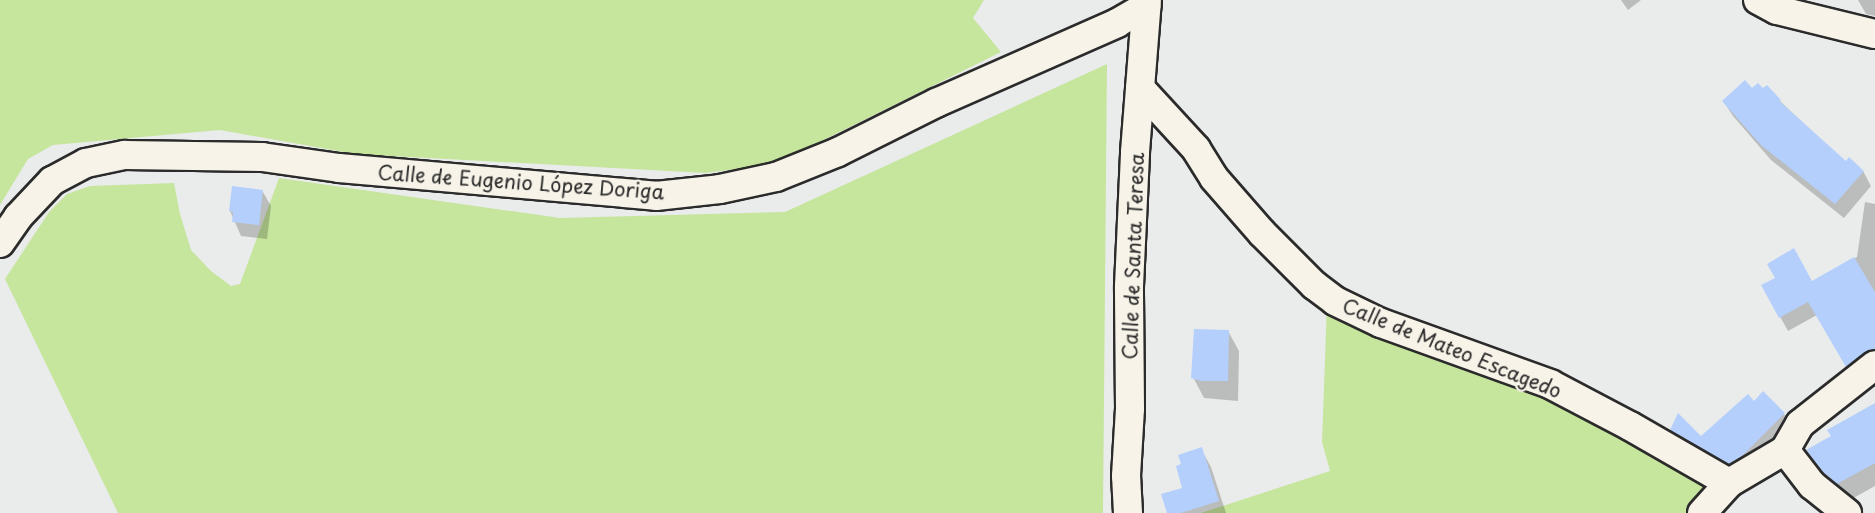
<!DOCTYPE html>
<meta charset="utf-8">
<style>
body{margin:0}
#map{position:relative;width:1875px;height:513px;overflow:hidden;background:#eaecec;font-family:"Playpen Sans",sans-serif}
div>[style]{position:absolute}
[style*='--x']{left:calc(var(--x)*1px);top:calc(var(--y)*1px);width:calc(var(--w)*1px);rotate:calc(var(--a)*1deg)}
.green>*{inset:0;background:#c6e59d}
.shadow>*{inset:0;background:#0003}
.building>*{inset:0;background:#b4cffc}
.roads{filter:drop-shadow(2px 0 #2b2b2b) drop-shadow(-2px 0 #2b2b2b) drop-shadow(0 2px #2b2b2b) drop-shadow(0 -2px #2b2b2b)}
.minor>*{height:28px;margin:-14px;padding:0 14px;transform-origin:14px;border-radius:14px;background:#f7f3e8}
span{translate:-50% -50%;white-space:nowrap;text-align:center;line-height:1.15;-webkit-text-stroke:4.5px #f7f3e8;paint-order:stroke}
.street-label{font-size:20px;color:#2b2b2b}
</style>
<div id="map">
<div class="green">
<i style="clip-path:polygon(0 0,984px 0,973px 18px,1001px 52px,775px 164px,705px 173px,355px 154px,220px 130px,53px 145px,28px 159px,0 205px)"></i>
<i style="clip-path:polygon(1107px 64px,1103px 513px,118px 513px,5px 279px,49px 212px,67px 194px,90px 186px,174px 183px,180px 214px,191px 250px,211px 271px,231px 286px,240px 284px,279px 178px,560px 218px,785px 212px)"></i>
<i style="clip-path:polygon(1327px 303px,1540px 394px,1710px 482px,1689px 513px,1201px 513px,1330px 471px,1322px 442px)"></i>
</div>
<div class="shadow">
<i style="clip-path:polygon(1621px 0,1641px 0,1628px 10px)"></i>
<i style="clip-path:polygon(1858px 0,1875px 0,1875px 16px,1866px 14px)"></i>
<i style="clip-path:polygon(1766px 88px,1846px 163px,1863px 171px,1871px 186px,1844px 218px,1771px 160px,1733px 116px,1724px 102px,1752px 90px)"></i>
<i style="clip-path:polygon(263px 192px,271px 206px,267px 239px,241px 236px,230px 211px)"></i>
<i style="clip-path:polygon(1865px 202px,1875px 204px,1875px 366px,1855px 380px,1817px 315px,1788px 331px,1763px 286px,1812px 283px,1857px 257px)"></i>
<i style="clip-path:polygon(1196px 331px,1228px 331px,1239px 351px,1238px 401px,1204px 398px,1193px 377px)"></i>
<i style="clip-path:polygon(1754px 403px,1784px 414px,1792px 428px,1738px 478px,1680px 444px,1671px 430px,1701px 439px)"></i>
<i style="clip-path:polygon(1875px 405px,1875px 486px,1848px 501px,1836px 491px,1808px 451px,1833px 437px)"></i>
<i style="clip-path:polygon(1201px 449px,1211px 467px,1226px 513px,1169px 513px,1184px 489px,1183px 465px)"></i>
</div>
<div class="building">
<i style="clip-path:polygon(1745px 80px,1752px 88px,1758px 83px,1763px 88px,1767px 85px,1781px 100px,1779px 101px,1846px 161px,1849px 157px,1864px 171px,1835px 204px,1761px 145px,1722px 101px)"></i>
<i style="clip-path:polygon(232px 186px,263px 190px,259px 225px,232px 222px,233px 212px,229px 211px)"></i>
<i style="clip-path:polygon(1794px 248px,1812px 281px,1854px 257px,1875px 292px,1875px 349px,1865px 352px,1846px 367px,1808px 302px,1779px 318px,1761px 285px,1775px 278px,1767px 264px)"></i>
<i style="clip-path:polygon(1194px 329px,1229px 330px,1228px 381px,1201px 381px,1191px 378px)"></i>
<i style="clip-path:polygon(1763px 391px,1785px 413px,1742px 456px,1729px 464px,1670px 430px,1678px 413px,1701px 436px,1748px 394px,1754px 401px)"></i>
<i style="clip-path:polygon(1875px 403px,1875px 463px,1837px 484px,1824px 473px,1806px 450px,1831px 436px,1827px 430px)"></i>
<i style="clip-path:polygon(1202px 447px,1219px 501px,1181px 513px,1167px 513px,1161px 494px,1182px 488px,1176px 466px,1181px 464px,1178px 455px)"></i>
</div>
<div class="roads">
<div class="minor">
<i style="--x:1758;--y:0;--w:21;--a:28"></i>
<i style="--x:1777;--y:10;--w:101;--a:13.8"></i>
<i style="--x:1140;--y:88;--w:83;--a:47.4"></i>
<i style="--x:1196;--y:149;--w:34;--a:58"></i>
<i style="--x:1214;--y:178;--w:73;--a:48.9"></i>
<i style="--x:1262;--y:233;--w:74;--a:45"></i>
<i style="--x:1314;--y:285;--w:26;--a:37"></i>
<i style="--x:1335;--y:301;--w:51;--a:25.6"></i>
<i style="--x:1381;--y:323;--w:180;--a:19.8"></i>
<i style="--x:1550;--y:384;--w:90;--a:27.7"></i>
<i style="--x:1630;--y:426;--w:114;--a:29.9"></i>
<i style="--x:0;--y:243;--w:32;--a:-55"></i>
<i style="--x:18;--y:217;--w:50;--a:-46.6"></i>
<i style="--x:52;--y:181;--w:38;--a:-28"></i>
<i style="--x:86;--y:163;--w:40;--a:-12"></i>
<i style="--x:125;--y:155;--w:137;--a:0.8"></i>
<i style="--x:262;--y:157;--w:78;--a:8.1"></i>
<i style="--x:339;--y:168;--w:318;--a:5"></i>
<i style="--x:656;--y:196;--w:64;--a:-6.2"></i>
<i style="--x:720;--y:189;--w:57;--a:-12.1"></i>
<i style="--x:776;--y:177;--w:67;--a:-22"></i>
<i style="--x:838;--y:152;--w:110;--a:-26.6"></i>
<i style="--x:936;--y:103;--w:198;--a:-23.8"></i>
<i style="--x:1117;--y:23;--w:34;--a:-30"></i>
<i style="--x:1785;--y:450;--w:44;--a:52.4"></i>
<i style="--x:1812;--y:485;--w:45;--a:38.7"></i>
<i style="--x:1128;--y:513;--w:37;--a:-93"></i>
<i style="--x:1126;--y:476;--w:68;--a:-86.6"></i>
<i style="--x:1130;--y:408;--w:122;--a:-90.5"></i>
<i style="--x:1129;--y:286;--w:134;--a:-87.4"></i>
<i style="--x:1135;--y:152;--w:152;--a:-85.5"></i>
<i style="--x:1702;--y:513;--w:40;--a:-48"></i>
<i style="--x:1729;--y:483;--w:65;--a:-30.5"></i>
<i style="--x:1785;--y:450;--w:30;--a:-60"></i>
<i style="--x:1800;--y:424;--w:95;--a:-38.2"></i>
</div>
</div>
<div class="street-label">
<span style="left:521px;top:182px;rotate:4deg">Calle de Eugenio López Doriga</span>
<span style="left:1133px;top:256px;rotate:-88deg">Calle de Santa Teresa</span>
<span style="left:1452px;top:348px;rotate:22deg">Calle de Mateo Escagedo</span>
</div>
</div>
